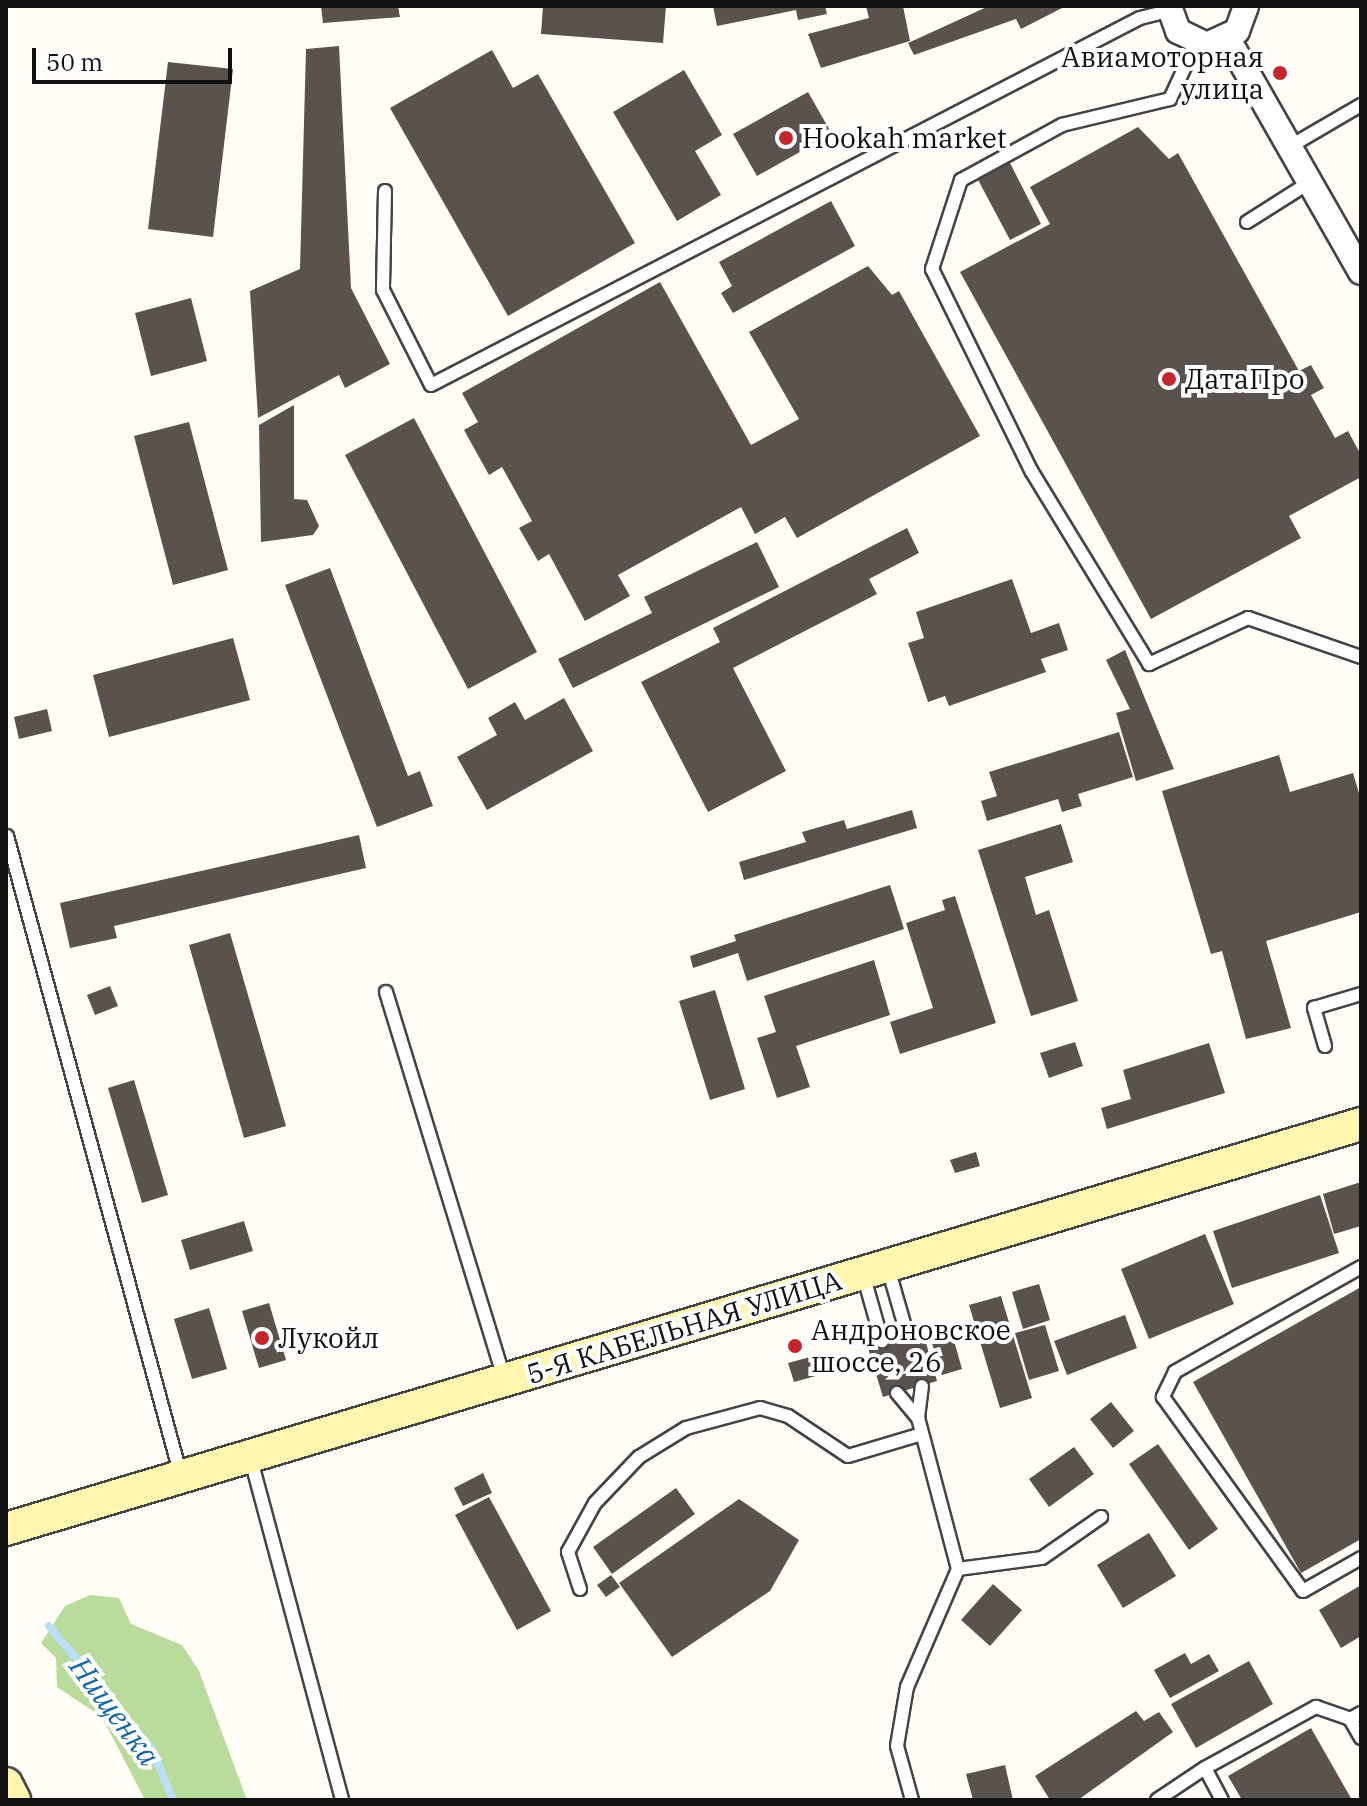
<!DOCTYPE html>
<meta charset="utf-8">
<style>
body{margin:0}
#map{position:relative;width:1367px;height:1806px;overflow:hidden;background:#fffdf5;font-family:"IBM Plex Serif",serif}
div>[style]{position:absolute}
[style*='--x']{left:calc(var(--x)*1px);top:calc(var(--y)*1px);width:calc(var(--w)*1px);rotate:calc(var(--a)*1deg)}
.forest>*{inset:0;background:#b9dc9c}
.stream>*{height:8px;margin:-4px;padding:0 4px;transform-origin:4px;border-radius:4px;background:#b9e0f7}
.building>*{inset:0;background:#5a524d}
.roads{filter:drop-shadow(2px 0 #444) drop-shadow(-2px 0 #444) drop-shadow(0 2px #444) drop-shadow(0 -2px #444)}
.lane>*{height:12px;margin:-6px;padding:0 6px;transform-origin:6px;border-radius:6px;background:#fff}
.street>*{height:24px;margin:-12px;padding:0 12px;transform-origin:12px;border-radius:12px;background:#fff}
.secondary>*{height:32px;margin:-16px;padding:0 16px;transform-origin:16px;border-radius:16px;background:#fff6b0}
.dots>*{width:22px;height:22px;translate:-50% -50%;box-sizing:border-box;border:4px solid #fff;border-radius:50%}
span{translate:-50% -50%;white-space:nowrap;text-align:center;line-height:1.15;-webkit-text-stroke:8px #fff;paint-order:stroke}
.poi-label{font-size:28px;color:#111}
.right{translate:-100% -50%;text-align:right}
.left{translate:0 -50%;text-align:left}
.street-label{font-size:28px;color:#111}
.water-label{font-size:30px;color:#1768a6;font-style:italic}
.frame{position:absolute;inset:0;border:8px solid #111;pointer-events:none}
.scale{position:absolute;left:32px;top:48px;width:200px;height:36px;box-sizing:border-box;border:4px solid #111;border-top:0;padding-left:10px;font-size:24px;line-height:28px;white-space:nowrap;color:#111;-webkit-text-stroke:6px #fff;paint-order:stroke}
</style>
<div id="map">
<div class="forest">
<i style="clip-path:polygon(90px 1595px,119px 1598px,131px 1624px,182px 1645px,199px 1671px,247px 1800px,145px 1800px,102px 1717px,57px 1687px,56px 1658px,41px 1643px,65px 1606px)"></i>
</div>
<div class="stream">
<i style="--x:49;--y:1626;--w:160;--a:50.1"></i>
<i style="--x:152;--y:1749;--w:55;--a:67.6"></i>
</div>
<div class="building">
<i style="clip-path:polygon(321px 6px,398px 6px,400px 17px,323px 23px)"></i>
<i style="clip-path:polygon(543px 6px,666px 6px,663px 43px,541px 34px)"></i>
<i style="clip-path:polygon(713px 6px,825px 6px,827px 14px,798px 20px,796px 10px,717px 26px)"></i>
<i style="clip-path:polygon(866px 6px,903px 6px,910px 41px,821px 68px,808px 34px,869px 18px)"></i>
<i style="clip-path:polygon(989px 6px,1066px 6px,1021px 29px,1016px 19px,914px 55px,908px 43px)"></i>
<i style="clip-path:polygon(339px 46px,351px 288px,390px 364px,345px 388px,339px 375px,258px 418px,250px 291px,300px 269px,306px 49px)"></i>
<i style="clip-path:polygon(492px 50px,513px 88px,538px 74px,635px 243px,508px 316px,390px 108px)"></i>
<i style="clip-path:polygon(168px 62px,233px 69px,213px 237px,148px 229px)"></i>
<i style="clip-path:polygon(684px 70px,722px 135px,695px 151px,721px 195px,677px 221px,613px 112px)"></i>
<i style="clip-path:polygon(808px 92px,832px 134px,757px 176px,733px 134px)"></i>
<i style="clip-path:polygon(1138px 127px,1169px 159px,1178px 153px,1299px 371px,1311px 365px,1324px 388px,1311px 395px,1335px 438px,1348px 431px,1361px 455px,1361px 477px,1289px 516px,1301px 538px,1151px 619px,960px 272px,1050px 224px,1030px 187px)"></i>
<i style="clip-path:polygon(1008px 159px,1041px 224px,1010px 240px,976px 176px)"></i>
<i style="clip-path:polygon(831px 201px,855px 246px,733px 313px,721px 293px,732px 286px,719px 262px)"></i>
<i style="clip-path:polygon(868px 266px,892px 295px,899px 291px,980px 436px,797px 538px,785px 517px,755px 534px,741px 507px,618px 575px,630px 596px,585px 621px,549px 554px,538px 561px,519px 528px,532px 521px,502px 467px,489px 475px,464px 430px,478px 422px,462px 393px,660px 282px,751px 445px,799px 419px,749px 332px)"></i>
<i style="clip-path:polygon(191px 298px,207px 361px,151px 376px,135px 313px)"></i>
<i style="clip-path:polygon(294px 405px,294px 499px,307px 500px,319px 526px,313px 535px,261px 542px,259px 425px)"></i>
<i style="clip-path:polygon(414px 418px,537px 652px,468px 689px,345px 455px)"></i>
<i style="clip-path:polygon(189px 422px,228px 570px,173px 585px,134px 436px)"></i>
<i style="clip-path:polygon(907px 528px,919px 553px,869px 579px,877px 594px,733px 668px,786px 771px,708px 812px,641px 682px,720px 642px,713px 628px)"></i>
<i style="clip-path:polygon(757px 542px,779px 587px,573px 688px,558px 659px,652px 613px,644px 597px)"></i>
<i style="clip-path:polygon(330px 568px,408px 776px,420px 771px,433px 806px,377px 827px,285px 585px)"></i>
<i style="clip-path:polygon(1012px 579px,1031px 633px,1059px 623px,1068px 650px,1041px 659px,1046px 672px,949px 706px,945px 696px,928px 702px,908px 643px,924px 638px,916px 612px)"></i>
<i style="clip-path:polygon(233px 638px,250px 700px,109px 737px,93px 675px)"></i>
<i style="clip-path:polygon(1125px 650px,1174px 769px,1136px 781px,1116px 713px,1130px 709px,1106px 660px)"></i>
<i style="clip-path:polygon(564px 698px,593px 751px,487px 810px,457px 757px,497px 735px,488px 718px,515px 702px,525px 720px)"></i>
<i style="clip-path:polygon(47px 709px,52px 731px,19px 739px,14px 717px)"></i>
<i style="clip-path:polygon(1119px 732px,1133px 777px,1078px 794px,1082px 806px,1062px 812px,1058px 799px,987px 821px,981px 801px,997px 796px,989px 772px)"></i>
<i style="clip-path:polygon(1279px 755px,1290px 792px,1353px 773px,1361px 800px,1361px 912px,1266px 941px,1291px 1028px,1246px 1039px,1222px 951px,1211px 954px,1162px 791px)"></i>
<i style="clip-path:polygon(912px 810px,917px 828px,744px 880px,739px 862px,806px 842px,802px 832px,844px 820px,847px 829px)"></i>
<i style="clip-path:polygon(1061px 824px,1073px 862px,1025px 877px,1036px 915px,1049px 910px,1078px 1001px,1031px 1016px,978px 850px)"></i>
<i style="clip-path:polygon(359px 835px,366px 868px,114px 926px,117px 938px,70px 948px,60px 903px)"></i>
<i style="clip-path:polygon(890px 885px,904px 929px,747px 981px,738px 953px,693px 968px,690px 956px,736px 941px,734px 935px)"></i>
<i style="clip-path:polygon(955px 896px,996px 1023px,900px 1054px,890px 1022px,933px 1008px,906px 923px,945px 910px,942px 900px)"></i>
<i style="clip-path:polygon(230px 933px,286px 1126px,244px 1138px,189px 945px)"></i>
<i style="clip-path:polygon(874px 960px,890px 1015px,796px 1046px,810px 1087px,777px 1098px,757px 1038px,776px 1032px,764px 996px)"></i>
<i style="clip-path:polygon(110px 986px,118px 1006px,95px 1015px,87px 995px)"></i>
<i style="clip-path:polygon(715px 990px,745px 1089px,710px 1100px,679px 1001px)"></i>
<i style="clip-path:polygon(1075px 1042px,1083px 1066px,1049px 1078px,1040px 1053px)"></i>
<i style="clip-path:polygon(1209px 1043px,1225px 1093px,1107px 1129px,1101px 1108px,1131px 1099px,1123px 1070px)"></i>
<i style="clip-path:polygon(134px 1080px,168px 1195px,142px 1203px,108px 1088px)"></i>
<i style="clip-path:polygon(976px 1152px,980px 1166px,955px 1173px,950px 1160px)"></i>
<i style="clip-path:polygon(1361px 1182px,1361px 1226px,1334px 1234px,1323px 1194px)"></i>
<i style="clip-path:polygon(1320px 1195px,1339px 1253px,1232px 1288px,1213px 1231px)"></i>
<i style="clip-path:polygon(244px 1221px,253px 1251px,190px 1270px,181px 1240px)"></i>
<i style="clip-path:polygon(1205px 1234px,1234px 1304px,1149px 1339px,1121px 1269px)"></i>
<i style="clip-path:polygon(1039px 1284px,1050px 1320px,1023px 1329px,1012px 1292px)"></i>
<i style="clip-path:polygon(1361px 1287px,1361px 1539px,1301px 1573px,1193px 1382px)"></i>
<i style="clip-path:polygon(1001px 1296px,1032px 1398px,1000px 1408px,969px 1305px)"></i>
<i style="clip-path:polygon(269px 1303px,286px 1360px,259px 1368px,242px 1311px)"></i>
<i style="clip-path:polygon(209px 1308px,227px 1369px,192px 1379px,174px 1319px)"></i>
<i style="clip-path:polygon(1125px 1315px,1137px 1348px,1067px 1375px,1054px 1341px)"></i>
<i style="clip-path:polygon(1045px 1325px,1059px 1371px,1029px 1380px,1015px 1333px)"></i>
<i style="clip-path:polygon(922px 1329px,937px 1381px,883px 1397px,867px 1345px)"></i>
<i style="clip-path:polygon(951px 1330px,962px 1369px,942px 1375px,930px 1337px)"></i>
<i style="clip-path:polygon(825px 1353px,830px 1372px,794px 1382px,788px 1363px)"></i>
<i style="clip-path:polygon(1111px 1402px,1134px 1431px,1113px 1448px,1090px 1419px)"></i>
<i style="clip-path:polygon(1158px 1444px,1218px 1529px,1189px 1550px,1129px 1464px)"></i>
<i style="clip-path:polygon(1074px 1447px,1094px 1474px,1049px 1507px,1029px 1479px)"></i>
<i style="clip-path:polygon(483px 1473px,492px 1493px,463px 1506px,454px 1488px)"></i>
<i style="clip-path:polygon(676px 1488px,695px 1514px,612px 1574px,593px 1547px)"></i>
<i style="clip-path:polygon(489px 1497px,551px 1611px,517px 1630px,455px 1515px)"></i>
<i style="clip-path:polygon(739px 1499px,799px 1540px,770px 1591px,672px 1657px,619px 1583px)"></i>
<i style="clip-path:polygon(1149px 1533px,1176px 1576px,1123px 1608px,1097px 1565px)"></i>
<i style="clip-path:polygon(611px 1575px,620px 1587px,606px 1597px,597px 1585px)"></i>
<i style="clip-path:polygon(993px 1584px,1022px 1610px,990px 1646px,961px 1620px)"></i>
<i style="clip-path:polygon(1361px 1585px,1361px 1636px,1341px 1648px,1319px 1610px)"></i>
<i style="clip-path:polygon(1185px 1653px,1191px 1664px,1209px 1654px,1219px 1671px,1170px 1698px,1154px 1670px)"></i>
<i style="clip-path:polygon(1249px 1661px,1273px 1704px,1196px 1748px,1171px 1704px)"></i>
<i style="clip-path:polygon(1136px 1711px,1144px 1721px,1159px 1712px,1173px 1732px,1078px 1800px,1050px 1800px,1035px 1776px)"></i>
<i style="clip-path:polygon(1311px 1728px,1352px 1800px,1242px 1800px,1228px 1776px)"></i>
<i style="clip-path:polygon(1005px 1765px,1013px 1800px,973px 1800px,966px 1774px)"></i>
</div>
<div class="roads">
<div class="lane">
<i style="--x:1196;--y:43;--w:62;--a:114.9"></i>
<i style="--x:1170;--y:99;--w:111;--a:166.5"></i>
<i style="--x:1062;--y:125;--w:115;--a:151.4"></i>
<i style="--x:961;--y:180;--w:94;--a:108"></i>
<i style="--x:932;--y:269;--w:226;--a:63.8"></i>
<i style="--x:1032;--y:472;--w:225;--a:58.6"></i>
<i style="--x:1149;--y:664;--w:109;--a:-24.9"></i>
<i style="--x:1248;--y:618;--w:120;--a:19"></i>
<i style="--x:1289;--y:147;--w:83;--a:-30.3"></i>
<i style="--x:385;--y:191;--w:99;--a:91.2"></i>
<i style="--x:383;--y:290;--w:106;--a:63.2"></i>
<i style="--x:431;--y:385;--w:798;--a:-27.37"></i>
<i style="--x:1140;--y:18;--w:30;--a:-14"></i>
<i style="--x:1247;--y:222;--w:75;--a:-32.4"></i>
<i style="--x:7;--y:836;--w:663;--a:74.79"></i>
<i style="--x:386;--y:992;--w:403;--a:73"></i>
<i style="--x:1325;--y:1046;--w:40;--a:-106"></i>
<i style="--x:1314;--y:1008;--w:49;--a:-16.6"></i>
<i style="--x:1361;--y:1267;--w:214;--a:150.6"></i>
<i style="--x:1175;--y:1372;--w:28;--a:116"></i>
<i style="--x:1163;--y:1397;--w:239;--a:54.2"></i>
<i style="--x:1303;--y:1591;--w:67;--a:-29.6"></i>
<i style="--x:888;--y:1268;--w:69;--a:73.9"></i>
<i style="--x:863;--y:1274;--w:70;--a:74.2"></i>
<i style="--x:897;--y:1393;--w:33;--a:50"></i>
<i style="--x:250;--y:1456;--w:356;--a:75"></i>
<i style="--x:958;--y:1569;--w:85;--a:-7.5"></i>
<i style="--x:1042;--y:1558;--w:72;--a:-34.8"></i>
<i style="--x:580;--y:1589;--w:39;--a:-108"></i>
<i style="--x:568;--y:1552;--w:56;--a:-61.1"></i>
<i style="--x:595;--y:1503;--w:64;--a:-46.3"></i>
<i style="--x:639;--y:1457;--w:55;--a:-31.7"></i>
<i style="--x:686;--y:1428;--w:77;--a:-15.1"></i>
<i style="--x:760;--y:1408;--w:29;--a:16"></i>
<i style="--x:788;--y:1416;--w:72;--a:33.7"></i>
<i style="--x:848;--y:1456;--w:77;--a:-16.6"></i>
<i style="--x:1361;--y:1713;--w:13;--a:151"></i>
<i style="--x:1350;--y:1719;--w:22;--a:60"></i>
<i style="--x:912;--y:1800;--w:56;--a:-105.5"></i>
<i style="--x:897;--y:1746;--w:60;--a:-80.4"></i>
<i style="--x:907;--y:1687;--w:129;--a:-66.6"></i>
<i style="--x:958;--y:1569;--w:156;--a:-104.8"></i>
<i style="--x:918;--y:1418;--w:32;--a:-83"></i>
<i style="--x:1157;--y:1800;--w:58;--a:-33.7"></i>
<i style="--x:1222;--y:1800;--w:36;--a:-118"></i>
<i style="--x:1205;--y:1768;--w:127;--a:-28.8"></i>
<i style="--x:1316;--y:1707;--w:36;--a:19"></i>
</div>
<div class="street">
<i style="--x:1169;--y:6;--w:27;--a:70"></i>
<i style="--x:1178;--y:31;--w:32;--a:26"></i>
<i style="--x:1207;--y:45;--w:33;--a:-25"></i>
<i style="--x:1237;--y:31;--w:27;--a:-70"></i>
<i style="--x:1228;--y:39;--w:268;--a:60.3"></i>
</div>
<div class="secondary">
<i style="--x:6;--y:1529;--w:1414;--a:-16.64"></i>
<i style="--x:6;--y:1784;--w:18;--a:63"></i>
</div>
</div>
<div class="dots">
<i style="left:1280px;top:73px;background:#c4262e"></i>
<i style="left:786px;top:138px;background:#c4262e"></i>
<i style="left:1169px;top:379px;background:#c4262e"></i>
<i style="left:262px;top:1338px;background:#c4262e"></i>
<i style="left:795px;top:1346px;background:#c4262e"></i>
</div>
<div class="poi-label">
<span class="right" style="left:1264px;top:73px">Авиамоторная<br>улица</span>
<span class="left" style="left:802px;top:138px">Hookah market</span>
<span class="left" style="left:1185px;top:379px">ДатаПро</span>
<span class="left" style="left:811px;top:1346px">Андроновское<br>шоссе, 26</span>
<span class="left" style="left:278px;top:1338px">Лукойл</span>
</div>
<div class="street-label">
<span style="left:684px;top:1327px;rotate:-17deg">5-Я КАБЕЛЬНАЯ УЛИЦА</span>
</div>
<div class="water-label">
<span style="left:115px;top:1711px;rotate:53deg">Нищенка</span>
</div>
<div class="frame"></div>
<div class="scale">50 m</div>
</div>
